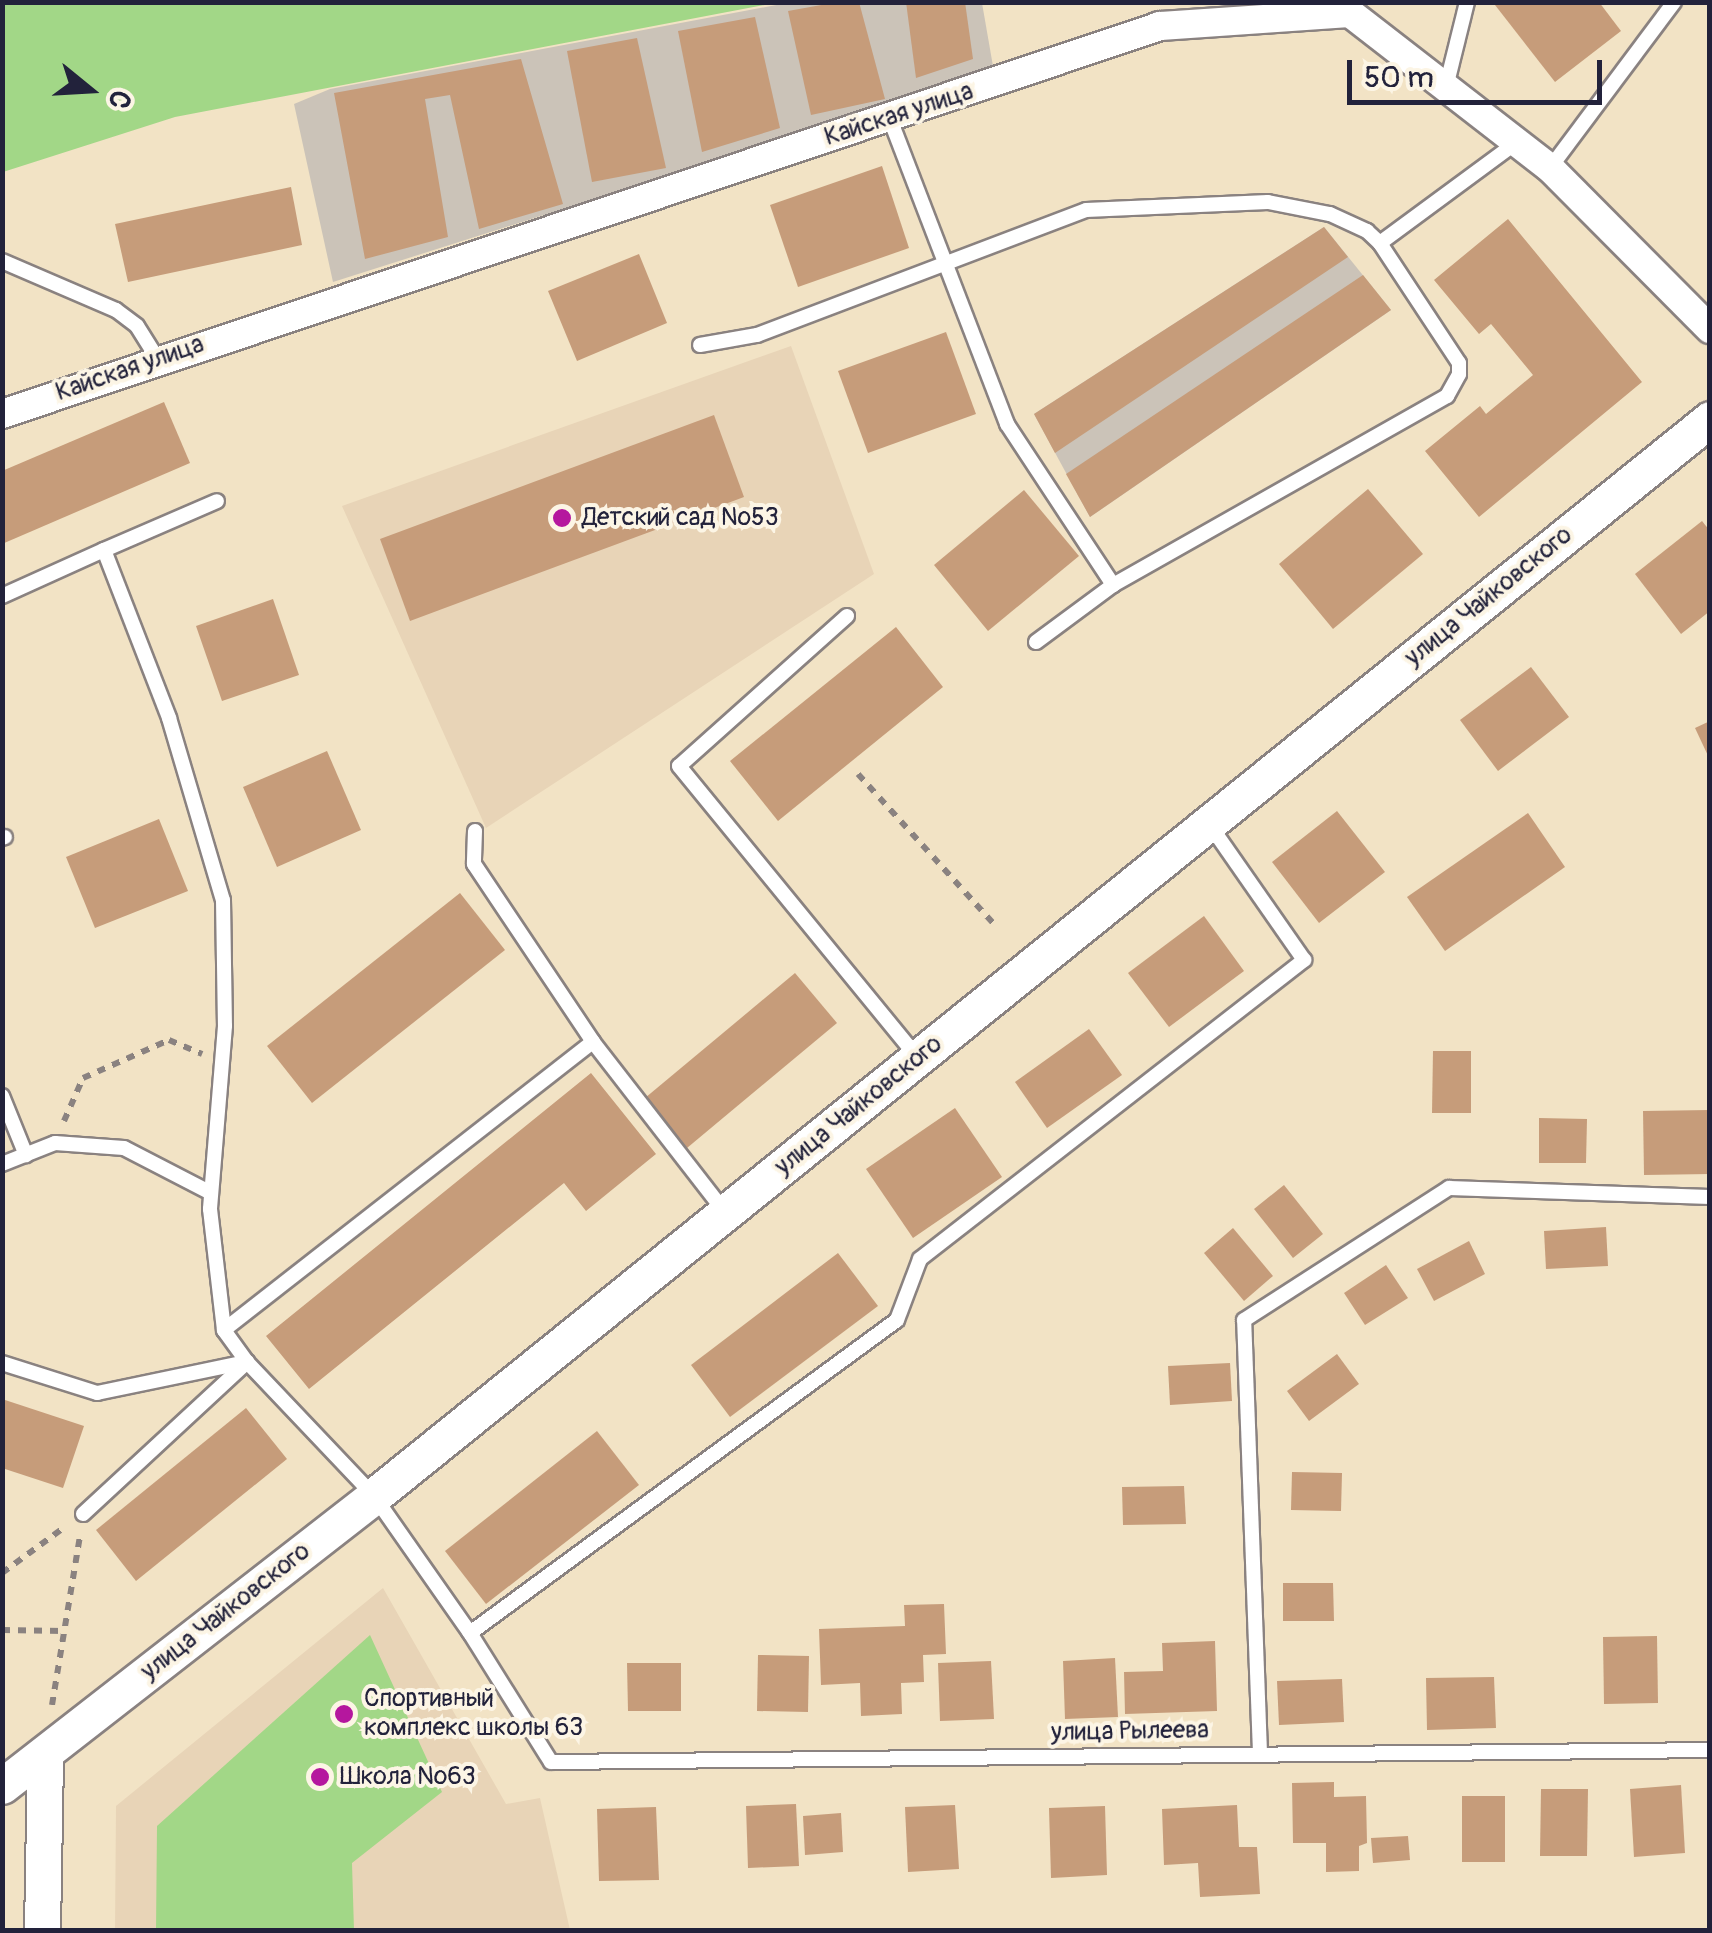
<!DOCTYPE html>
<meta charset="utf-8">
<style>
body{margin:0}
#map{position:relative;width:1712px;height:1933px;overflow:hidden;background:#f2e3c5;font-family:Pangolin,sans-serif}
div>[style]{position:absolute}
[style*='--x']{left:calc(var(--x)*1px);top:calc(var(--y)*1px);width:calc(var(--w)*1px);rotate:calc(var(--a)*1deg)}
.built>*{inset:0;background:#e8d4b7}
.industrial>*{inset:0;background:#cbc3b8}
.green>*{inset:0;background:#a2d787}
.building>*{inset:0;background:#c69c7a}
.path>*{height:6px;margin-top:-3px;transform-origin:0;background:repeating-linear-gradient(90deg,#8a8280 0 8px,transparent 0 16px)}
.roads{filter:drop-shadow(2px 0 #8a8280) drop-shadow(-2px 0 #8a8280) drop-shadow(0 2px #8a8280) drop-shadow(0 -2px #8a8280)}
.service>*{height:14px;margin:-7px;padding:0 7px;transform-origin:7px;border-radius:7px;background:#fff}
.minor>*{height:28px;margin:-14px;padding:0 14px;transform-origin:14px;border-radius:14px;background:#fff}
.tertiary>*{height:35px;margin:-17.5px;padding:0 17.5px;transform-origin:17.5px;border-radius:17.5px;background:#fff}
.dots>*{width:28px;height:28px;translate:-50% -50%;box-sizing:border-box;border:5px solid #fcf5e5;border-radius:50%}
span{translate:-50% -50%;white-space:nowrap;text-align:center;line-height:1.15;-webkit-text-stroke:8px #fcf5e5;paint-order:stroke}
.street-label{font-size:25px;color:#22223b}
.poi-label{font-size:25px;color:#22223b}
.left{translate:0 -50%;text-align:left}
.frame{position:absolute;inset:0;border:5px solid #22223b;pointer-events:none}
.north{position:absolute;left:40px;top:40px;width:100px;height:100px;-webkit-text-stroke:8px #fcf5e5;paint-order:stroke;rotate:108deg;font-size:28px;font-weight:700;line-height:40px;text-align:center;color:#22223b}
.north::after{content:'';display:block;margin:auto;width:35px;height:45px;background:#22223b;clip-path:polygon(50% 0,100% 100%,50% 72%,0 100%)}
.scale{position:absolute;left:1347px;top:60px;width:255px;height:45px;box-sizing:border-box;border:5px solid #22223b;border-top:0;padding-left:12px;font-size:30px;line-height:35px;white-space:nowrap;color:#22223b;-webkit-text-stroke:8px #fcf5e5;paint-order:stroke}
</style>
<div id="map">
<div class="built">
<i style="clip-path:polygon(791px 346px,874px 574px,486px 828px,342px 506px)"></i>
<i style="clip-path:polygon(383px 1588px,506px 1804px,540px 1798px,570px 1930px,115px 1930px,116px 1806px)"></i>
</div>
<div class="industrial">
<i style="clip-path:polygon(792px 2px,982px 3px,994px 72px,333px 282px,294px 104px,330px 89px)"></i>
<i style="clip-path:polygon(1324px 227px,1391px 310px,1090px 517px,1034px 414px)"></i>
</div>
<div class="green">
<i style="clip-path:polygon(3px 2px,775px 2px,775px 3px,175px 117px,3px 172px)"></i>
<i style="clip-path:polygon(370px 1635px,442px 1792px,352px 1863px,354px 1930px,156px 1930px,157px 1826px)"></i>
</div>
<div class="building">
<i style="clip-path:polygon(838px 2px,859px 2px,885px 99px,811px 115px,788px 11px)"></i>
<i style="clip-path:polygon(906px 2px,965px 2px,973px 59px,916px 78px)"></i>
<i style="clip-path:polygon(1498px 2px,1599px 2px,1621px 31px,1555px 82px,1495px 5px)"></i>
<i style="clip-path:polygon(755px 17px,780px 128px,702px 152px,678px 31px)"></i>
<i style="clip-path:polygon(637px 38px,666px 168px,592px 182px,567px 51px)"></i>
<i style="clip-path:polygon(521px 59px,563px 204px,479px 229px,450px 95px,425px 99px,448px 237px,365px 259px,334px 93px)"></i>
<i style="clip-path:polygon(882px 166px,909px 248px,798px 287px,770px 205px)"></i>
<i style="clip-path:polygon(291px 187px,302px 245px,128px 282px,115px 224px)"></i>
<i style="clip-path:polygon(1508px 219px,1642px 382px,1479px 517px,1425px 451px,1480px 406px,1486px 414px,1533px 375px,1491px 324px,1479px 334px,1434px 280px)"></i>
<i style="clip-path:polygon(1324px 227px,1348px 257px,1055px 453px,1034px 414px)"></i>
<i style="clip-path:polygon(639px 254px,667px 323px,577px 361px,548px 291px)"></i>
<i style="clip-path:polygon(1363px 275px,1391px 310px,1090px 517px,1066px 474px)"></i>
<i style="clip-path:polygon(946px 332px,976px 414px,868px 453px,838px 371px)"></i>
<i style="clip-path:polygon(164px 402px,190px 463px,2px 544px,2px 471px)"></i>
<i style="clip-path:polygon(714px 415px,744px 497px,410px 621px,380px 539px)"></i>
<i style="clip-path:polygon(1368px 489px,1423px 554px,1333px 629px,1279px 564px)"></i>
<i style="clip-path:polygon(1024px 490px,1079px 556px,988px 631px,934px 565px)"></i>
<i style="clip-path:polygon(1702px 521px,1710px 531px,1710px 611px,1681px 634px,1635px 574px)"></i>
<i style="clip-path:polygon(273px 599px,299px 675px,222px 701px,196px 626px)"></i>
<i style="clip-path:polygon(896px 627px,943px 687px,778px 821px,730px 761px)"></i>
<i style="clip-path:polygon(1531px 667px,1569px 717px,1498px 771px,1460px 720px)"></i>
<i style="clip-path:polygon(1710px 721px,1710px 760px,1695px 728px)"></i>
<i style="clip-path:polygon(327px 751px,361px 830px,277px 867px,243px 787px)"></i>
<i style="clip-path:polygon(1337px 811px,1385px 872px,1319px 923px,1272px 862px)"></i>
<i style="clip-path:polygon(1528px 813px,1565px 867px,1445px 951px,1407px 897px)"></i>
<i style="clip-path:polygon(159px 819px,188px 891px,95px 928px,66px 857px)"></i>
<i style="clip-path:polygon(460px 893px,505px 950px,312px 1103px,267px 1046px)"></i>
<i style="clip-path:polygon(1204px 916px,1244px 971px,1169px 1027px,1128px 973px)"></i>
<i style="clip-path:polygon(795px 973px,837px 1023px,687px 1148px,645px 1098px)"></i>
<i style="clip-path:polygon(1089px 1029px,1122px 1075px,1047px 1128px,1015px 1082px)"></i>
<i style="clip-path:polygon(1433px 1051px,1471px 1051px,1471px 1113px,1432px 1113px)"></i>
<i style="clip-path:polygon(591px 1073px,656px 1154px,586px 1211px,564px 1183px,309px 1389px,266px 1336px)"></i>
<i style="clip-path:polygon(955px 1108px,1002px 1177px,913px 1238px,866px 1169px)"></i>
<i style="clip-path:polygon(1710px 1110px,1710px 1174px,1644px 1175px,1643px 1111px)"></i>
<i style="clip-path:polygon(1539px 1118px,1587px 1119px,1586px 1163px,1539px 1163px)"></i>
<i style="clip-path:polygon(1284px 1185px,1323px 1234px,1293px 1258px,1254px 1209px)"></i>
<i style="clip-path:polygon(1606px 1227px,1608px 1266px,1546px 1269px,1544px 1231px)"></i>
<i style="clip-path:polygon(1233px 1228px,1273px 1276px,1244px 1301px,1204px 1253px)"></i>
<i style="clip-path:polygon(1469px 1241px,1485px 1274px,1434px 1301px,1417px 1269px)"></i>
<i style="clip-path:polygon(838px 1253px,878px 1306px,730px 1417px,691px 1365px)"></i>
<i style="clip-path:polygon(1386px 1265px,1408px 1298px,1365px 1325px,1344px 1293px)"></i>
<i style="clip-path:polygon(1337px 1354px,1359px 1384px,1309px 1421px,1287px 1391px)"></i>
<i style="clip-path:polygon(1230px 1363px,1232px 1401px,1170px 1405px,1168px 1366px)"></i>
<i style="clip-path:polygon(2px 1399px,84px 1426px,63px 1488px,2px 1468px)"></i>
<i style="clip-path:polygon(246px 1408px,287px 1459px,136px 1581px,96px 1530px)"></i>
<i style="clip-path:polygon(597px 1431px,639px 1485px,486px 1604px,445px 1551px)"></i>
<i style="clip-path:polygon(1292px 1472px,1342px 1473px,1341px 1511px,1291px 1510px)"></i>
<i style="clip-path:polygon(1184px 1486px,1186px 1524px,1123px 1525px,1122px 1487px)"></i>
<i style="clip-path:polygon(1283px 1583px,1333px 1583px,1334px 1621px,1283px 1621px)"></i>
<i style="clip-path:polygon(944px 1604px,946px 1654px,923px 1655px,924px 1682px,901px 1683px,902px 1714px,861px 1716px,860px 1683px,821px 1685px,819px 1629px,905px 1626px,904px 1605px)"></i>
<i style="clip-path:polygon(1657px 1636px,1658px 1703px,1604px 1704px,1603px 1637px)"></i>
<i style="clip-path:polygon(1215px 1641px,1217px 1711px,1125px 1714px,1124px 1672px,1163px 1671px,1162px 1643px)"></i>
<i style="clip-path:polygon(758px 1655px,809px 1656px,808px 1712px,757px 1711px)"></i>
<i style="clip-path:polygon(1115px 1658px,1118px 1717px,1065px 1719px,1063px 1661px)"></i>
<i style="clip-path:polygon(991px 1661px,994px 1719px,940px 1721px,938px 1663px)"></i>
<i style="clip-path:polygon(627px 1663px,681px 1663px,681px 1711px,628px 1711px)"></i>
<i style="clip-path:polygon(1494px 1677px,1496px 1728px,1427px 1730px,1426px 1678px)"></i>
<i style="clip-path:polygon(1342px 1679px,1344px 1722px,1279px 1725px,1277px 1681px)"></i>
<i style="clip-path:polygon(1334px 1782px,1334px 1797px,1366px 1796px,1367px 1843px,1359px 1846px,1359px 1871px,1326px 1872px,1326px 1843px,1293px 1843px,1292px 1783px)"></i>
<i style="clip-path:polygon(1681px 1785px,1685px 1853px,1634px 1857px,1630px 1789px)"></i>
<i style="clip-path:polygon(1541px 1789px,1588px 1789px,1587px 1856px,1540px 1856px)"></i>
<i style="clip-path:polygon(1462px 1796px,1505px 1796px,1505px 1862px,1462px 1862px)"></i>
<i style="clip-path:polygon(796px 1804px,799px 1866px,748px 1868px,746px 1806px)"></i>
<i style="clip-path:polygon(955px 1805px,959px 1869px,908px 1872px,905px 1807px)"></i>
<i style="clip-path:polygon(1237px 1805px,1239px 1847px,1257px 1847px,1260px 1894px,1200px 1897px,1198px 1863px,1164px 1865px,1162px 1809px)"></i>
<i style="clip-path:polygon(1105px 1806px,1107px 1875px,1051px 1878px,1049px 1808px)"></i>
<i style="clip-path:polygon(656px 1807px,659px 1880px,599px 1881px,597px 1809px)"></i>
<i style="clip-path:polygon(841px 1813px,843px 1852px,805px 1855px,803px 1816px)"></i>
<i style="clip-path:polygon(1408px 1836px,1410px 1860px,1373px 1863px,1371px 1838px)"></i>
</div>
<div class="path">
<i style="--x:858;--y:774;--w:202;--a:47.8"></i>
<i style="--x:64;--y:1121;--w:47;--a:-66.2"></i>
<i style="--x:83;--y:1078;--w:94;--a:-23.8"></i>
<i style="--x:169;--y:1040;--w:36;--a:23"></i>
<i style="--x:2;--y:1573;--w:79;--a:-36.3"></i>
<i style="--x:2;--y:1630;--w:62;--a:0.9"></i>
<i style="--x:52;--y:1705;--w:172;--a:-80.6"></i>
</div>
<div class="roads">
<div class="service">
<i style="--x:1446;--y:87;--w:88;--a:-76.1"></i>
<i style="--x:890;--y:119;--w:327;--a:69"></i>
<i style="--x:1007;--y:424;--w:193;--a:56.6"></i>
<i style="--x:1550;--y:168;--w:207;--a:-53.2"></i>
<i style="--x:2;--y:261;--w:124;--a:23.3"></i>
<i style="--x:116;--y:310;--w:26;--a:37"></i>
<i style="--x:137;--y:326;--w:39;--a:58"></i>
<i style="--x:700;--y:345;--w:58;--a:-10"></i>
<i style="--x:757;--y:335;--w:352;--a:-20.8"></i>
<i style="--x:1086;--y:210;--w:182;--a:-2.5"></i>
<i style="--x:1268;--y:202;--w:63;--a:11"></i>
<i style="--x:1330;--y:214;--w:41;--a:24.7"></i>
<i style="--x:1367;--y:231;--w:18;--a:43"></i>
<i style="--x:104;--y:550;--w:123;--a:-23.4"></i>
<i style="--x:2;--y:596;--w:112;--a:-24.3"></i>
<i style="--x:104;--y:550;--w:180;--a:68.8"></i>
<i style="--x:169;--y:718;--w:190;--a:73.5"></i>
<i style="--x:223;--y:900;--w:126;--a:89.1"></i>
<i style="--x:225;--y:1026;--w:184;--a:94.7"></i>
<i style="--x:210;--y:1209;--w:122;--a:83.4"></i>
<i style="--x:847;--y:616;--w:225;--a:138.2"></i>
<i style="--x:679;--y:766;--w:376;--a:50.7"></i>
<i style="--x:1036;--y:642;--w:96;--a:-36.5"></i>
<i style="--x:1113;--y:585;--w:384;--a:-29.5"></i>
<i style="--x:1447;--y:396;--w:25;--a:-61"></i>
<i style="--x:1459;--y:374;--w:11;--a:-90"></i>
<i style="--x:1459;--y:363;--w:144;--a:-123.4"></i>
<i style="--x:1380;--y:243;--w:170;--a:-36.4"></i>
<i style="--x:475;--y:831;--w:33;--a:92"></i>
<i style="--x:474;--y:864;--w:214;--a:56.2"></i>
<i style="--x:2;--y:838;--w:3;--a:-18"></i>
<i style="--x:2;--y:1096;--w:64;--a:67.9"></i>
<i style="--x:2;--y:1164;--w:57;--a:-21.6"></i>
<i style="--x:55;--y:1143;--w:69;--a:4.1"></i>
<i style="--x:124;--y:1148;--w:98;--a:27.3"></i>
<i style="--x:2;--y:1363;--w:100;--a:17.5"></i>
<i style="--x:97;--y:1393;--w:153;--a:-11.7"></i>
<i style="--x:247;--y:1362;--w:39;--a:-126"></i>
<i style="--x:224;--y:1330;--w:468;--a:-38"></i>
<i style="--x:593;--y:1042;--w:215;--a:52.2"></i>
<i style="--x:83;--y:1514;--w:224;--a:-42.8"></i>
<i style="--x:247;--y:1362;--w:185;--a:46.5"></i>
<i style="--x:374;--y:1496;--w:167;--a:55"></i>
<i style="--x:470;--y:1633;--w:152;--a:57.9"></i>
<i style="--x:551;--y:1762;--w:1159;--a:-0.59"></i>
<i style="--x:470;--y:1633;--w:529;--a:-36.24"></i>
<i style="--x:897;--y:1320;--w:65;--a:-69.3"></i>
<i style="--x:920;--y:1259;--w:487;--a:-37.9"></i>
<i style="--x:1304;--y:960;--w:166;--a:-124.9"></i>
<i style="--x:1260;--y:1753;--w:433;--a:-92.1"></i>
<i style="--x:1244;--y:1320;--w:244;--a:-32.8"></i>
<i style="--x:1449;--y:1188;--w:261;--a:2"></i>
</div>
<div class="minor">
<i style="--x:2;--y:414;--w:1221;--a:-18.52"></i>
<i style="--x:1160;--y:26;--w:190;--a:-3.9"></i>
<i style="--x:1350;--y:13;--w:253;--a:37.8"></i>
<i style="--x:1550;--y:168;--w:227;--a:45.2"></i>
</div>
<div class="tertiary">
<i style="--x:2;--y:1786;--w:472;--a:-37.9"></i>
<i style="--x:374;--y:1496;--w:1716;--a:-38.87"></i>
<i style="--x:42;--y:1930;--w:176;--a:-89"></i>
</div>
</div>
<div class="dots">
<i style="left:562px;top:518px;background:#b5179e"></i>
<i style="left:344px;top:1714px;background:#b5179e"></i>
<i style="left:320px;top:1777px;background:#b5179e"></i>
</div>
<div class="street-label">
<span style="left:899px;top:115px;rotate:-18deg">Кайская улица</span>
<span style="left:130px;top:369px;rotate:-19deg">Кайская улица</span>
<span style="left:1489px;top:597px;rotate:-39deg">улица Чайковского</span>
<span style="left:859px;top:1106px;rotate:-39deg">улица Чайковского</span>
<span style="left:226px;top:1612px;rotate:-38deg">улица Чайковского</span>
<span style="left:1130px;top:1732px;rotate:-1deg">улица Рылеева</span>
</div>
<div class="poi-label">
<span class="left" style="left:582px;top:518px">Детский сад №53</span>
<span class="left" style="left:364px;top:1714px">Спортивный<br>комплекс школы 63</span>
<span class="left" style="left:340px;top:1777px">Школа №63</span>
</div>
<div class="frame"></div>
<div class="north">С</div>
<div class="scale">50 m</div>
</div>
